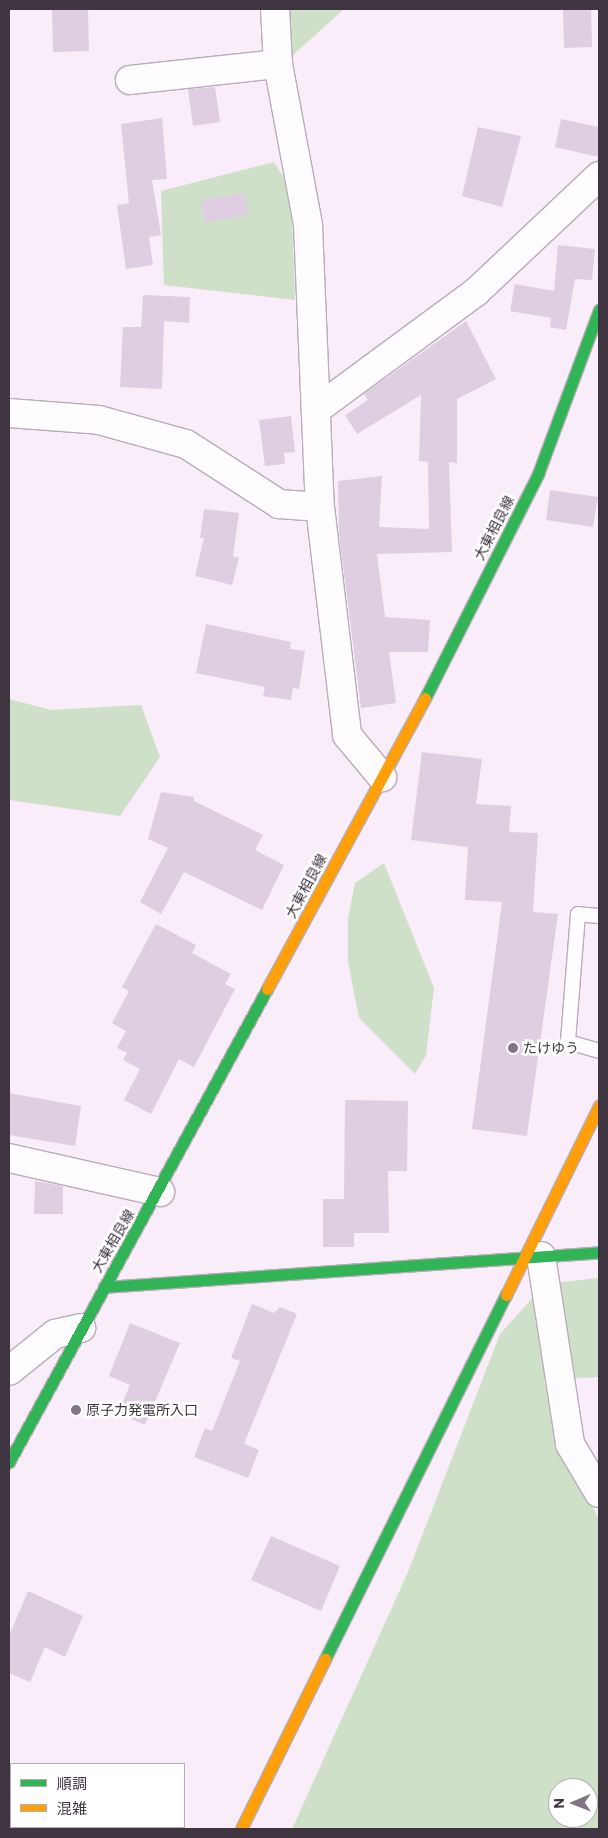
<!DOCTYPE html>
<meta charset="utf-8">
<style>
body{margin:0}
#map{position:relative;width:608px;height:1838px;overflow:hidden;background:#f8edf9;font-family:Commissioner,"Noto Sans JP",sans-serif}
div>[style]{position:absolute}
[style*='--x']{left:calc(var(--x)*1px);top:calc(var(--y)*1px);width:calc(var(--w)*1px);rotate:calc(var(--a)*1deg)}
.green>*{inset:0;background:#cfe0c8}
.building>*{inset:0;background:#dfcee1}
.roads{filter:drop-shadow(1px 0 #b7adb8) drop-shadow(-1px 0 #b7adb8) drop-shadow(0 1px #b7adb8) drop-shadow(0 -1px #b7adb8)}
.lane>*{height:14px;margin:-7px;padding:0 7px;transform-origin:7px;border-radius:7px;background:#fefcfe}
.street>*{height:28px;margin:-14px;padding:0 14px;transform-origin:14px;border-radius:14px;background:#fefcfe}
.fast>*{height:11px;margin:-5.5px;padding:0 5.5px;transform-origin:5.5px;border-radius:5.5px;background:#30b455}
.slow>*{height:11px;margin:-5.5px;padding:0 5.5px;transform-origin:5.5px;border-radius:5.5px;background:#ff9f0a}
.dots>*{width:14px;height:14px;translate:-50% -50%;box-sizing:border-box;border:2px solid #fff;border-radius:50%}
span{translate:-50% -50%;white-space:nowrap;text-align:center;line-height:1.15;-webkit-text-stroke:5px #fff;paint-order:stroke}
.street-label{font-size:14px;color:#3f3541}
.poi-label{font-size:14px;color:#3f3541}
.left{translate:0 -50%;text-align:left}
.frame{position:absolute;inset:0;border:10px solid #3f3541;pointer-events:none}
.legend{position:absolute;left:10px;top:1763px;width:175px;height:65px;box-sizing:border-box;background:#fff;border:1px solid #b2aeb3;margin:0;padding:6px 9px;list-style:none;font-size:15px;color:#3f3541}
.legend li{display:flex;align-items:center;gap:10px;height:25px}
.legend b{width:25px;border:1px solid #b2aeb3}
.north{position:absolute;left:548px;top:1778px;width:50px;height:50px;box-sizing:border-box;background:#fff;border:1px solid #b2aeb3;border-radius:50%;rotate:269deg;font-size:14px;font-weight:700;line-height:20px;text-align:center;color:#3f3541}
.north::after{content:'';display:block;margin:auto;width:18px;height:22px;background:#807581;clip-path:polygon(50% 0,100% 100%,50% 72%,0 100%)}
</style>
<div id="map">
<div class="green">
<i style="clip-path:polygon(285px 9px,344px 9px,292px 56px)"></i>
<i style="clip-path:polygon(274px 162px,291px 190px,295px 300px,164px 285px,161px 191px)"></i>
<i style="clip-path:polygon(9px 699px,51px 710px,141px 705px,160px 757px,120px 816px,9px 800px)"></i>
<i style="clip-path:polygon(384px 863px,434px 988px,426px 1055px,415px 1074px,359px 1018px,348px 962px,348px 918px,355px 883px)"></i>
<i style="clip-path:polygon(evenodd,599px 1278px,599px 1377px,544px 1380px,554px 1423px,599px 1520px,599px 1829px,292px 1829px,408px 1572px,500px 1334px,545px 1284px,599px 1278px,558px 1788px,588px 1788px,588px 1818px,558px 1818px,558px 1788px)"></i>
</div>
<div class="building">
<i style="clip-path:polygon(52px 9px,88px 9px,89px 51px,53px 52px)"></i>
<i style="clip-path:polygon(591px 9px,592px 47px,564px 48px,563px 10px)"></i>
<i style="clip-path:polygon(215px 87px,220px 122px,193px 126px,188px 89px)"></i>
<i style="clip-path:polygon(162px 118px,167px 179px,152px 180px,161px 235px,149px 237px,153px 265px,126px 269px,117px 205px,129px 203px,121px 124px)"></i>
<i style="clip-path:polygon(561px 119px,599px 127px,599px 157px,555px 147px)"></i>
<i style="clip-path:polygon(478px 127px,521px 136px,502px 207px,462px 196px)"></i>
<i style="clip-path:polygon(245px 193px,248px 215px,205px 222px,201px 200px)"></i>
<i style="clip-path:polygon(558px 245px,595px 249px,592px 280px,575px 279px,566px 330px,550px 327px,551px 318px,510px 311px,515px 284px,554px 291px)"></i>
<i style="clip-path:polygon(143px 295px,190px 297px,189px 323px,164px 321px,162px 389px,120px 387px,123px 327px,141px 327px)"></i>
<i style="clip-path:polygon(466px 321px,496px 379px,457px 399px,457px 463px,449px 462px,452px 552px,377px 554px,385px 617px,430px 620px,428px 652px,389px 652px,396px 703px,361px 708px,339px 533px,338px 481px,382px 476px,379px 527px,429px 529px,428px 462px,419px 461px,421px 395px,357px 434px,345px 415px,368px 400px,364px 394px)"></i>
<i style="clip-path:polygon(291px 416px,295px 452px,284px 453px,285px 464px,265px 466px,259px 420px)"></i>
<i style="clip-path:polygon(550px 490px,598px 497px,593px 527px,546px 520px)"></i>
<i style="clip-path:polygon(204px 509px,239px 513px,233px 556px,239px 558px,232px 585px,195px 576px,204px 538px,200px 538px)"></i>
<i style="clip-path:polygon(206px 624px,291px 642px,290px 649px,305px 651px,299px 689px,293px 688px,291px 700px,263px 696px,265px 687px,196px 673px)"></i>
<i style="clip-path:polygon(422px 752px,482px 759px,476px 804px,511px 806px,509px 832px,538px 833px,533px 912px,558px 914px,527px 1136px,472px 1129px,502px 902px,465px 900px,468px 847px,411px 840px)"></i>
<i style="clip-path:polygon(161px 792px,194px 797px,194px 801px,263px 835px,255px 850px,284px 865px,262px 910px,184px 872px,161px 914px,140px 902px,168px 848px,148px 839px)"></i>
<i style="clip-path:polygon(156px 924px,196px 945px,192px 953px,231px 974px,225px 984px,235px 989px,194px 1067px,179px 1059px,151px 1114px,124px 1100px,140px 1069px,123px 1060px,127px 1053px,117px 1048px,126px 1031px,112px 1023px,129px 991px,122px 987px)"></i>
<i style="clip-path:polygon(9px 1093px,81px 1106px,75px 1146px,9px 1135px)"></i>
<i style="clip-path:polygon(345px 1100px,408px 1101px,407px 1171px,388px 1171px,389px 1233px,354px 1233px,354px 1247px,323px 1247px,323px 1199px,344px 1199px)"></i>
<i style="clip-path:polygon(35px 1181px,63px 1186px,63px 1214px,34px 1214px)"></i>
<i style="clip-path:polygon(252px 1304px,274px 1313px,280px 1307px,297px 1314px,244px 1444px,259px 1450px,248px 1478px,194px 1457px,205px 1428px,212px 1431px,240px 1361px,231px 1358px)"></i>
<i style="clip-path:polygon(130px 1323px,180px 1343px,145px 1425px,118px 1413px,130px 1385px,109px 1376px)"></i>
<i style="clip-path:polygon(271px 1536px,340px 1566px,321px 1611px,251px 1580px)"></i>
<i style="clip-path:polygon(28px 1591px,83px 1616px,65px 1657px,45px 1647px,30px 1682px,9px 1673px,9px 1636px)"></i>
</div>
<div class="roads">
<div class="lane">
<i style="--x:599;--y:916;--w:21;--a:-175"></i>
<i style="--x:578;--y:914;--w:128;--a:94.5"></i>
<i style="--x:568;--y:1042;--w:32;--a:16"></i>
</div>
<div class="street">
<i style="--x:275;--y:9;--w:55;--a:86.9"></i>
<i style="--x:278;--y:64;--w:164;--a:79.4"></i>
<i style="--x:308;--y:225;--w:282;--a:87.6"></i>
<i style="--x:320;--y:507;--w:230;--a:83.2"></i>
<i style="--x:347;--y:735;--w:55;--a:50.2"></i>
<i style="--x:130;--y:80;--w:149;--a:-6.2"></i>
<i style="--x:316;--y:410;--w:199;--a:-36.4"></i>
<i style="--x:476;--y:292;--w:169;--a:-43.3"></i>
<i style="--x:9;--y:413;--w:90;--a:4.4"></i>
<i style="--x:99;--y:420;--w:90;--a:15.4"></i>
<i style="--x:186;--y:444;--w:111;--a:32.8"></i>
<i style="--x:279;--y:504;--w:41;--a:4.2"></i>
<i style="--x:9;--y:1158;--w:155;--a:12.7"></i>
<i style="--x:541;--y:1256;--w:190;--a:81.2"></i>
<i style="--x:570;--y:1444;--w:57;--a:59.4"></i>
<i style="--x:9;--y:1371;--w:59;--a:-38.8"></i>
<i style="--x:55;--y:1334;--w:27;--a:-13"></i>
</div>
<div class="fast">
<i style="--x:425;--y:698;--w:251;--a:-63.2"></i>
<i style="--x:538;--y:474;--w:175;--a:-69.6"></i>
<i style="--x:104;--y:1287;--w:496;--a:-4"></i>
<i style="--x:9;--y:1462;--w:539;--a:-61.39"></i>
<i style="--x:325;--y:1659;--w:407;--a:-63.6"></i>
</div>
<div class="slow">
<i style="--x:267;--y:989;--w:331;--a:-61.5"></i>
<i style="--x:506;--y:1295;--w:211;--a:-63.8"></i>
<i style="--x:241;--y:1829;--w:190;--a:-63.7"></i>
</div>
</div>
<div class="dots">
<i style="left:513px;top:1048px;background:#807581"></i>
<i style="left:76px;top:1410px;background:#807581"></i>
</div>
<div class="street-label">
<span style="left:494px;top:528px;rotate:-63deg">大東相良線</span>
<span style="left:306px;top:886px;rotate:-62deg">大東相良線</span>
<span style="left:113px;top:1241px;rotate:-60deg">大東相良線</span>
</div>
<div class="poi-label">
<span class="left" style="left:523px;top:1048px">たけゆう</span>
<span class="left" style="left:86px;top:1410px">原子力発電所入口</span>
</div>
<div class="frame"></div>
<ul class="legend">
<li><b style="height:6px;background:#30b455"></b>順調</li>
<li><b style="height:6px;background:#ff9f0a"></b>混雑</li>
</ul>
<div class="north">N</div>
</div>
